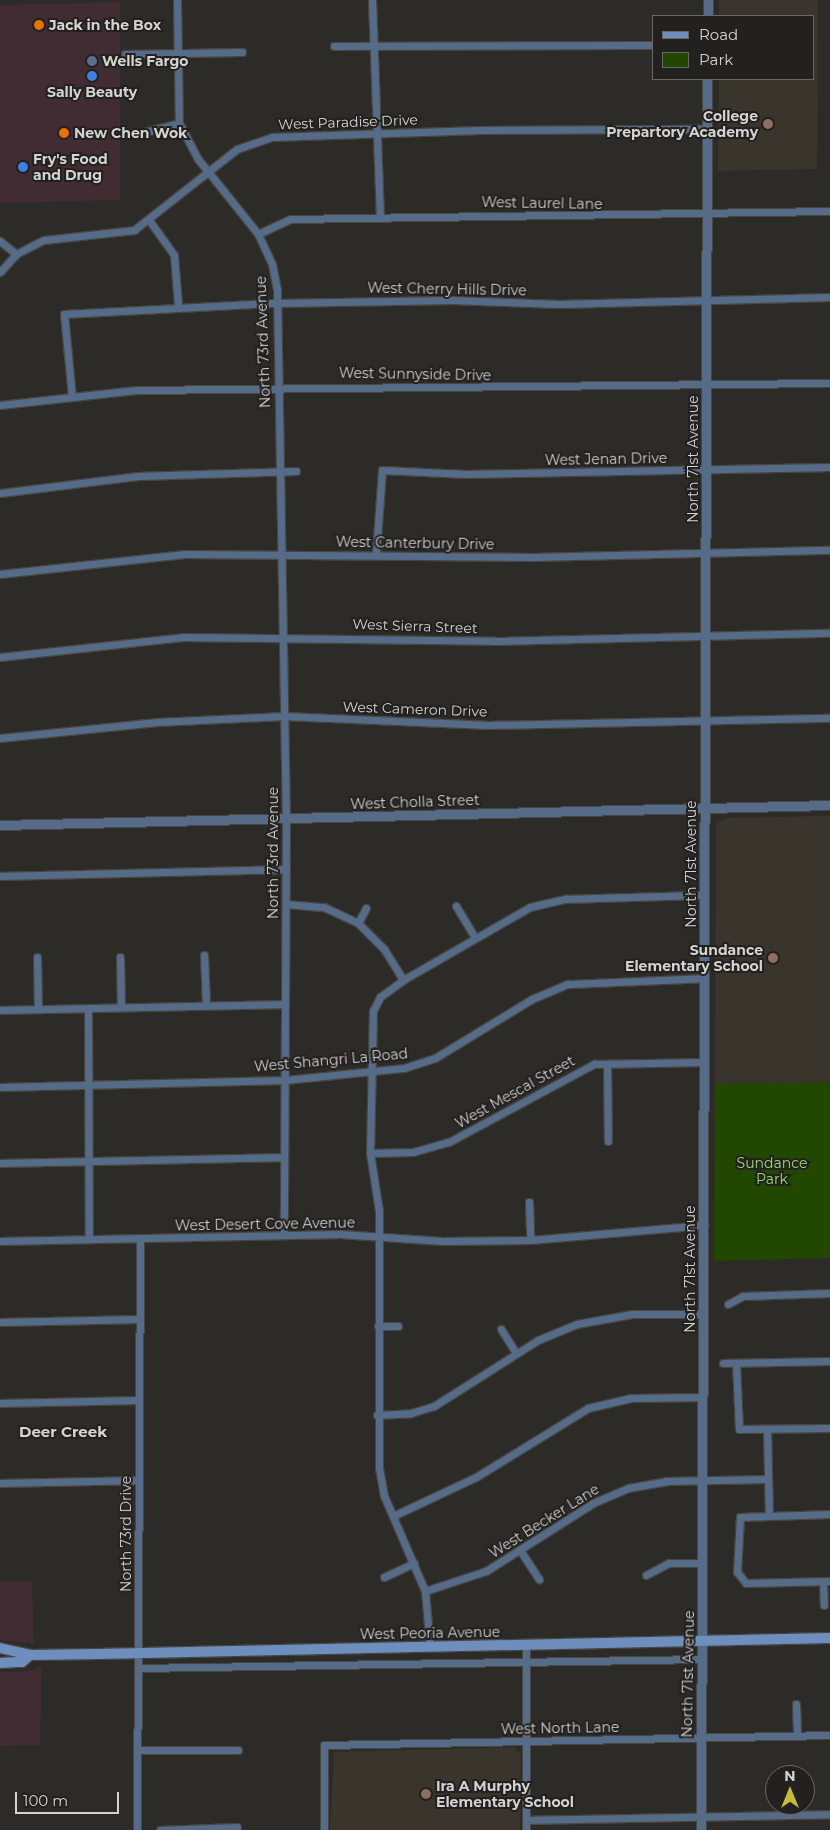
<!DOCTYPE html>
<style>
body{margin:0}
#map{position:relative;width:830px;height:1830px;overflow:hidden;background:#2d2b28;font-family:Montserrat,sans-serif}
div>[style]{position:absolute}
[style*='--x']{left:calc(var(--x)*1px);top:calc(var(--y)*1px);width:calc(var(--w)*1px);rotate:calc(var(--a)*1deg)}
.commercial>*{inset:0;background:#402c32}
.built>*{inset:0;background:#39342c}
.green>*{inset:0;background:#214700}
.roads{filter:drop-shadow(1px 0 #484643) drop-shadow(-1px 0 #484643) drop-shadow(0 1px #484643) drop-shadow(0 -1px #484643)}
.minor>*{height:7px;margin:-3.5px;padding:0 3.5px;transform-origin:3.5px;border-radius:3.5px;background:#566b88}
.tertiary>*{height:9px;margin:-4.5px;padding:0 4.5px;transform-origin:4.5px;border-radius:4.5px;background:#566b88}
.secondary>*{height:10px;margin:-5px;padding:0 5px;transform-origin:5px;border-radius:5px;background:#6e8fbd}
.dots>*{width:14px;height:14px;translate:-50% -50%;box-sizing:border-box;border:2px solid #23211f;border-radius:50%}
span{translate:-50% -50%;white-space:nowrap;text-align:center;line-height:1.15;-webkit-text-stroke:4px #23211f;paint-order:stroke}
.poi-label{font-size:14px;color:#d4d3d1;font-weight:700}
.left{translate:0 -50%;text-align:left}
.right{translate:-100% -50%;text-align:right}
.street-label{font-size:14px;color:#d4d3d1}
.park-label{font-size:14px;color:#9ada76}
.neighbourhood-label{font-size:15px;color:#d7d4d1;font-weight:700}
.legend{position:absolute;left:652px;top:15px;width:162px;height:65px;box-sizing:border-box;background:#23211f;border:1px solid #6a6866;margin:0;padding:6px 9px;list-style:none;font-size:15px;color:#d4d3d1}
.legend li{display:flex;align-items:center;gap:10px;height:25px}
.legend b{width:25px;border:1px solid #6a6866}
.north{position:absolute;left:765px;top:1765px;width:50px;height:50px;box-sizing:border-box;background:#23211f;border:1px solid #6a6866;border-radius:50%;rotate:0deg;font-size:14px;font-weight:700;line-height:20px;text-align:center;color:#d4d3d1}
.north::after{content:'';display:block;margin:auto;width:18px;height:22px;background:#c5bc3d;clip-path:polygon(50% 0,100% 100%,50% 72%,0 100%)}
.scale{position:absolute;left:15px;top:1792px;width:104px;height:22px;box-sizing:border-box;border:2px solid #d4d3d1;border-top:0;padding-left:6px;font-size:15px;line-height:18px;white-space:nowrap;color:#d4d3d1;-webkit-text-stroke:4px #23211f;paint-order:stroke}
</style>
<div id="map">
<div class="commercial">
<i style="clip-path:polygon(120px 2px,120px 200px,0 203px,0 5px)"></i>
<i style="clip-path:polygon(32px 1581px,34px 1644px,0 1640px,0 1582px)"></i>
<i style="clip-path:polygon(42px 1666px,40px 1745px,0 1746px,0 1672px,31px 1671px)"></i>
</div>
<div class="built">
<i style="clip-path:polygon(719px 0,818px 0,817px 169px,718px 171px,719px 79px,814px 79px,814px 16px,719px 16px)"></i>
<i style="clip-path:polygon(830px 816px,830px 1082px,715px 1084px,716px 824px,726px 818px)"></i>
<i style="clip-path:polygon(515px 1747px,521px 1755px,520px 1830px,330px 1830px,334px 1752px)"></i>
</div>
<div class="green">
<i style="clip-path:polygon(830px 1082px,830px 1258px,714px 1261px,715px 1084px)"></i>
</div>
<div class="roads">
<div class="minor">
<i style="--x:177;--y:0;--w:123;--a:89.1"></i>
<i style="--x:179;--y:123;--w:41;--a:62.2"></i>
<i style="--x:198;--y:159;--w:96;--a:51.3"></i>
<i style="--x:258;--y:234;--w:33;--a:65"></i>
<i style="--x:272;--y:264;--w:26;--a:79"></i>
<i style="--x:277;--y:290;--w:529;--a:89.03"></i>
<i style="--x:286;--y:819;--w:416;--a:90.3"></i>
<i style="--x:372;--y:0;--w:217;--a:87.9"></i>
<i style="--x:334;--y:46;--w:320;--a:-0.2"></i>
<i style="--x:125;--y:54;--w:117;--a:-1"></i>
<i style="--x:137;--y:134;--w:43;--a:-14.7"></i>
<i style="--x:149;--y:220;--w:43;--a:54.5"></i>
<i style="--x:174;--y:255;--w:50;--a:85.4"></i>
<i style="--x:258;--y:234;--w:35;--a:-25"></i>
<i style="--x:290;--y:219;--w:540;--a:-0.85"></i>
<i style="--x:0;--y:241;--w:21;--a:39"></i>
<i style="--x:0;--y:272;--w:24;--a:-48"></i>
<i style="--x:16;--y:254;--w:31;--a:-27"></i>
<i style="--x:44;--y:240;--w:91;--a:-6.3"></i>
<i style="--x:134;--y:230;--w:131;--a:-38.2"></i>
<i style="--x:237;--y:149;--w:37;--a:-19"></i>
<i style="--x:272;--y:137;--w:208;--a:-1.9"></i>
<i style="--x:480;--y:130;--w:227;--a:-0.3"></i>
<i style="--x:72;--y:397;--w:83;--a:-95.5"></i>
<i style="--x:64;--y:314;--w:213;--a:-3"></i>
<i style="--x:277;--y:303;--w:175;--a:-1"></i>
<i style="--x:452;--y:300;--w:107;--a:2.1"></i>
<i style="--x:559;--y:304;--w:271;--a:-1.5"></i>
<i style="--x:0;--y:405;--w:137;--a:-6.3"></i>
<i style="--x:136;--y:390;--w:694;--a:-0.58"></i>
<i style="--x:0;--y:493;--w:139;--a:-7"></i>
<i style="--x:138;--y:476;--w:158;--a:-1.8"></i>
<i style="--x:376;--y:552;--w:82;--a:-85.8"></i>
<i style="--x:382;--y:470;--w:84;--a:2.7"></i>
<i style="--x:466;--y:474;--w:364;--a:-1.1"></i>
<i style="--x:0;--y:574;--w:186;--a:-6.2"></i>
<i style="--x:185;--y:554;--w:349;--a:0.5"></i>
<i style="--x:534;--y:557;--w:296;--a:-1.4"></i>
<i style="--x:0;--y:657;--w:184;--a:-6.2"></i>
<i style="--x:183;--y:637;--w:311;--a:0.7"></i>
<i style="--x:494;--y:641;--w:336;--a:-1.4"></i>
<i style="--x:0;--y:738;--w:158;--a:-5.8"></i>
<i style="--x:157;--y:722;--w:127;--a:-2.7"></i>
<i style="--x:284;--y:716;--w:205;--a:2.5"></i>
<i style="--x:489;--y:725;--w:341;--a:-1.2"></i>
<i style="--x:0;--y:876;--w:286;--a:-1.4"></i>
<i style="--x:286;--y:904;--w:38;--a:5"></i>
<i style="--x:324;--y:907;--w:38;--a:25"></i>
<i style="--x:358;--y:923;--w:37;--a:45"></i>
<i style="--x:384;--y:949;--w:36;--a:58"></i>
<i style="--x:456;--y:906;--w:35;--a:59"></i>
<i style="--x:358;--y:923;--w:17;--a:-62"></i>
<i style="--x:204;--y:955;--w:50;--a:87.7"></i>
<i style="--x:37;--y:957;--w:52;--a:88.9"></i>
<i style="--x:120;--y:957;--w:50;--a:88.9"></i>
<i style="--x:88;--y:1008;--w:231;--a:89.8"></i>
<i style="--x:0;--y:1010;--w:285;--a:-1.2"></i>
<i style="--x:607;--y:1064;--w:77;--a:89.3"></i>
<i style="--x:0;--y:1087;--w:285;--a:-1.4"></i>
<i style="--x:285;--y:1080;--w:120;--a:-5.8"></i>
<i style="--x:404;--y:1068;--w:33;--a:-18"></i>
<i style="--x:435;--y:1058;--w:114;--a:-31.3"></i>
<i style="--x:532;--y:999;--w:39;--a:-23"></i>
<i style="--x:568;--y:984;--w:136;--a:-2.5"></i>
<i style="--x:370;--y:1153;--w:43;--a:-1.3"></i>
<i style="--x:413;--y:1152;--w:37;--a:-16"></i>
<i style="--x:449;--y:1142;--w:165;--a:-28.3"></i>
<i style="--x:594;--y:1064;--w:110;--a:-1"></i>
<i style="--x:0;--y:1163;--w:284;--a:-1.2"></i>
<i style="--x:529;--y:1202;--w:38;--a:88"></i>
<i style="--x:0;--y:1241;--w:340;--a:-1.2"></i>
<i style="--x:340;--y:1234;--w:103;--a:3.9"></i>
<i style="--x:443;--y:1241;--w:87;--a:-0.7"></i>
<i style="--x:530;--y:1240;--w:175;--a:-4.9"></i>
<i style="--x:728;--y:1304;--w:17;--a:-28"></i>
<i style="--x:743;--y:1296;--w:87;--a:-2"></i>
<i style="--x:0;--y:1322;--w:139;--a:-1.2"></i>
<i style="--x:378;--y:1326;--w:20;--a:0"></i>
<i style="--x:501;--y:1329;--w:28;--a:58"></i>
<i style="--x:723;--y:1363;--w:107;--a:-1.1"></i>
<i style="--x:736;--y:1363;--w:66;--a:87.4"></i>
<i style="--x:739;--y:1429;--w:91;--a:-0.6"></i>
<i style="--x:0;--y:1403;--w:139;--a:-1.2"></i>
<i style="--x:377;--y:1415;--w:34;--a:-3"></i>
<i style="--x:411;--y:1413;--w:24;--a:-17"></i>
<i style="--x:434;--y:1406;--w:123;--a:-32.4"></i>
<i style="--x:538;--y:1340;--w:42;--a:-22.3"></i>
<i style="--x:577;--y:1324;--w:56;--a:-10.3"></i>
<i style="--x:632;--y:1314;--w:72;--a:0"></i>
<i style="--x:767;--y:1429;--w:86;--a:88.7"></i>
<i style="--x:0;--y:1483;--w:139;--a:-1.2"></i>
<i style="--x:830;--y:1514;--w:90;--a:178.1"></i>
<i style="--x:740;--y:1517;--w:55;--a:93.1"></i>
<i style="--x:737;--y:1572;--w:14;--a:51"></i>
<i style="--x:746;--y:1583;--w:84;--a:-1.4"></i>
<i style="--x:393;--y:1516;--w:92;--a:-25.2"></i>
<i style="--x:476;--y:1477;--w:132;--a:-31.6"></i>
<i style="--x:588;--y:1408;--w:44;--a:-13.1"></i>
<i style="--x:631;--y:1398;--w:72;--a:-0.8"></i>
<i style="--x:520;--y:1550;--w:35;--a:57"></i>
<i style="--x:646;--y:1575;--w:26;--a:-28"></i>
<i style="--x:669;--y:1563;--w:34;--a:0"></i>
<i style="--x:384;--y:1577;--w:33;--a:-25"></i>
<i style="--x:823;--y:1581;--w:24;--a:88"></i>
<i style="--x:425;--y:1591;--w:64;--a:-18.2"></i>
<i style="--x:486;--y:1571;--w:127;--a:-32.4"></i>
<i style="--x:593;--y:1503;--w:38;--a:-23"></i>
<i style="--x:628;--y:1488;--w:39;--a:-10"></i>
<i style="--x:666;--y:1481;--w:102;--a:-1.1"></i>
<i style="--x:430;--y:1647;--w:56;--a:-95.1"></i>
<i style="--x:425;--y:1591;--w:103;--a:-113.3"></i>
<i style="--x:384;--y:1496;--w:27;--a:-100"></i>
<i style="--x:379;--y:1469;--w:258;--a:-90"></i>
<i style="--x:379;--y:1211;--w:59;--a:-98.8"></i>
<i style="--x:370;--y:1153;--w:142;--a:-88.8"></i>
<i style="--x:373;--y:1011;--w:16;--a:-63"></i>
<i style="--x:380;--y:997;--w:29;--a:-36"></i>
<i style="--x:403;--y:980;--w:146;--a:-29.9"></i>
<i style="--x:530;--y:907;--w:37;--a:-13"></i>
<i style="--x:566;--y:899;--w:138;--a:-1.7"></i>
<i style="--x:138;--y:1668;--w:564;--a:-0.91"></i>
<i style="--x:796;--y:1704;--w:32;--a:88"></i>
<i style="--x:138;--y:1750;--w:100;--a:0"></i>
<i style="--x:526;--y:1820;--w:304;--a:-1.1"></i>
<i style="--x:137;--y:1830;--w:592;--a:-89.71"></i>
<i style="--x:160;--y:1830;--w:77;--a:-2.2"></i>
<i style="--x:324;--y:1830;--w:85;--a:-90"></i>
<i style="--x:324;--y:1745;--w:506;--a:-1.13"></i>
<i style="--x:526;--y:1830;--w:185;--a:-90"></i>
</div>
<div class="tertiary">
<i style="--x:708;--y:16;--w:16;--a:-90"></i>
<i style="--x:0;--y:825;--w:830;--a:-1.38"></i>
<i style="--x:701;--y:1830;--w:1751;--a:-89.8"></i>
</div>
<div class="secondary">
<i style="--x:0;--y:1648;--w:31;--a:13"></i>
<i style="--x:30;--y:1655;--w:68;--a:-0.8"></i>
<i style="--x:98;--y:1654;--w:732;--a:-1.25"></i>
<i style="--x:0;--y:1663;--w:22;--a:-3"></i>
<i style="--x:22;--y:1662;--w:11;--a:-41"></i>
</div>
</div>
<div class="dots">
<i style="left:39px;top:25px;background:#e8710a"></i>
<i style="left:92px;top:61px;background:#5c6f8a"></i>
<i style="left:92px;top:76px;background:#3f7fe0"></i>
<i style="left:768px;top:124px;background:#8d6e63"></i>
<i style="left:64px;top:133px;background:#e8710a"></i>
<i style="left:23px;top:167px;background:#3f7fe0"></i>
<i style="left:773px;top:958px;background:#8d6e63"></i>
<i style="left:426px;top:1794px;background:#8d6e63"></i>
</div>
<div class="poi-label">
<span class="left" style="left:49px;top:25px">Jack in the Box</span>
<span class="left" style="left:102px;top:61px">Wells Fargo</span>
<span style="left:92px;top:92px">Sally Beauty</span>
<span class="right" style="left:758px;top:124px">College<br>Prepartory Academy</span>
<span class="left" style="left:74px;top:133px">New Chen Wok</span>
<span class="left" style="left:33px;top:167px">Fry's Food<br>and Drug</span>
<span class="right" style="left:763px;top:958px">Sundance<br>Elementary School</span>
<span class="left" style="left:436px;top:1794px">Ira A Murphy<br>Elementary School</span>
</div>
<div class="street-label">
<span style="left:348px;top:122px;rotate:-2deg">West Paradise Drive</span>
<span style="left:542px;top:203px;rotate:1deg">West Laurel Lane</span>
<span style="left:447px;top:289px;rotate:1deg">West Cherry Hills Drive</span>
<span style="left:263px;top:342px;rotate:-92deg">North 73rd Avenue</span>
<span style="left:415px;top:374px;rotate:1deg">West Sunnyside Drive</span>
<span style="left:606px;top:459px;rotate:-1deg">West Jenan Drive</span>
<span style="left:693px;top:459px;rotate:-90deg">North 71st Avenue</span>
<span style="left:415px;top:543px;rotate:1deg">West Canterbury Drive</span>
<span style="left:415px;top:626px;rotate:2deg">West Sierra Street</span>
<span style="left:415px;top:709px;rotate:2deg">West Cameron Drive</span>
<span style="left:415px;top:802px;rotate:-2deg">West Cholla Street</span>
<span style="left:273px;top:853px;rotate:-90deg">North 73rd Avenue</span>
<span style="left:691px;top:864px;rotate:-90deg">North 71st Avenue</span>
<span style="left:331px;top:1060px;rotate:-5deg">West Shangri La Road</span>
<span style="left:515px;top:1092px;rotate:-29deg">West Mescal Street</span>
<span style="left:265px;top:1224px;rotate:-1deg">West Desert Cove Avenue</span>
<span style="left:690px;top:1269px;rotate:-90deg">North 71st Avenue</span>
<span style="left:544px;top:1521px;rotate:-32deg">West Becker Lane</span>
<span style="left:126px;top:1534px;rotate:-90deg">North 73rd Drive</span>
<span style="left:430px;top:1633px;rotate:-1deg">West Peoria Avenue</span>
<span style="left:688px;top:1674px;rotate:-89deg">North 71st Avenue</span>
<span style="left:560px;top:1728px;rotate:-1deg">West North Lane</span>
</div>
<div class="park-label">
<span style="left:772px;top:1171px">Sundance<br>Park</span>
</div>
<div class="neighbourhood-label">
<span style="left:63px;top:1432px">Deer Creek</span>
</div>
<ul class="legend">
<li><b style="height:6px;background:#6e8fbd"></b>Road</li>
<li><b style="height:14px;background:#214700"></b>Park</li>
</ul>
<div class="north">N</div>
<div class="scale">100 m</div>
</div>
